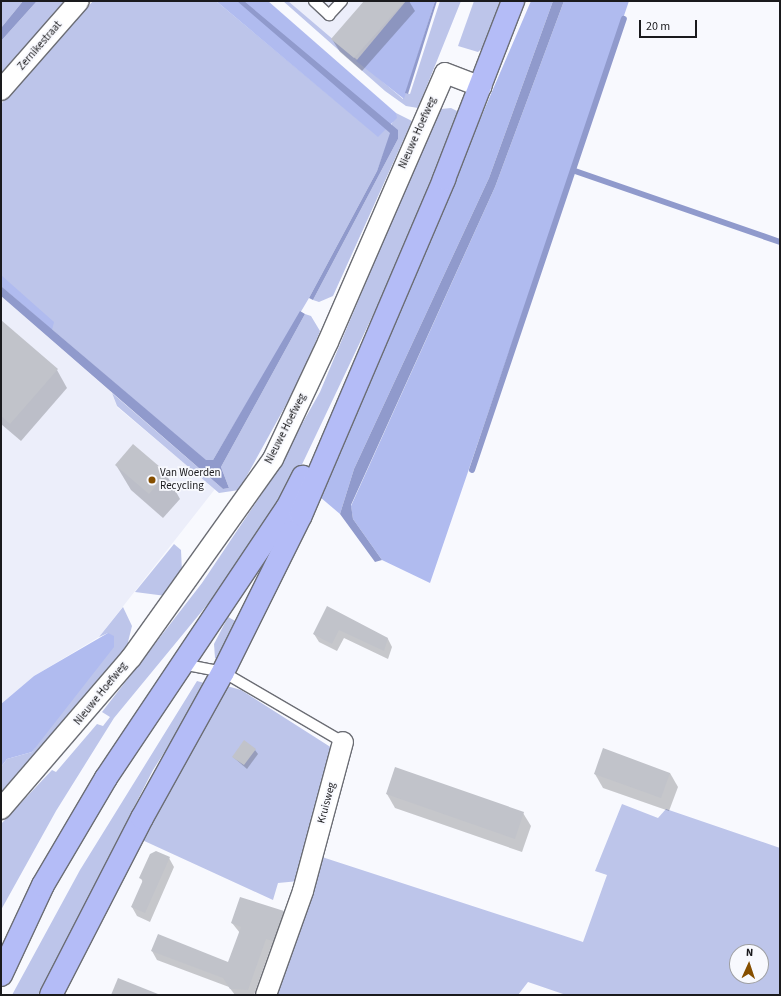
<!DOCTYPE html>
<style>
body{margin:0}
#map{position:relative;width:781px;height:996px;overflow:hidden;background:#f8f9fe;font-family:"Source Sans 3",sans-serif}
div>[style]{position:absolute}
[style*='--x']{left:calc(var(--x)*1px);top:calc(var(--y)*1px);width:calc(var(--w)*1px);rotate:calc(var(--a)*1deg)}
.built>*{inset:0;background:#eceefa}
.green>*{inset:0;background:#bdc5ea}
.forest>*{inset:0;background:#b0bbef}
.water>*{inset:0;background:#909acc}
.shadow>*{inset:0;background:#0003}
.stream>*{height:6px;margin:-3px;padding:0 3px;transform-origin:3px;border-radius:3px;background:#909acc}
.building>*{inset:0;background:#c1c3ca}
.roads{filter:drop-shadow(1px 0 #6b6d74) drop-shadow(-1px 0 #6b6d74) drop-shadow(0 1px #6b6d74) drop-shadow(0 -1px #6b6d74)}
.service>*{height:10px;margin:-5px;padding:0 5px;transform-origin:5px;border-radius:5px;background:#fff}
.minor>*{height:20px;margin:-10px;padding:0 10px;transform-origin:10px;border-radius:10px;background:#fff}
.primary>*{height:22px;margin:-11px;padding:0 11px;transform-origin:11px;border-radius:11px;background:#b4bcf7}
.dots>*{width:11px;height:11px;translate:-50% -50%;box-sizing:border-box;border:2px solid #f8f9fe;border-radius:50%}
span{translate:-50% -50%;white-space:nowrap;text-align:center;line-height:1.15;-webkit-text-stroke:3.5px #f8f9fe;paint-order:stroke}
.street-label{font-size:11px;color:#1a1a1d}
.poi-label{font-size:11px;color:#1a1a1d}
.left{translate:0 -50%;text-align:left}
.frame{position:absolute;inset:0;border:2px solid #1a1a1d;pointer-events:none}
.north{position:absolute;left:729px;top:944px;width:40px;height:40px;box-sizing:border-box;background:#f8f9fe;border:1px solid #9fa0a4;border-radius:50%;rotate:3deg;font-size:11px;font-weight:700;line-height:16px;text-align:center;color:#1a1a1d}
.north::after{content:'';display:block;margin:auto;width:14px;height:18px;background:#864f00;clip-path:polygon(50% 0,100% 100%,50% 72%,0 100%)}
.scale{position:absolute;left:639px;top:20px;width:58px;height:18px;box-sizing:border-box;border:2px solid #1a1a1d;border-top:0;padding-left:5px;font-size:12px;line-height:14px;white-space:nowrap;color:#1a1a1d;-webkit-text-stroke:3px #f8f9fe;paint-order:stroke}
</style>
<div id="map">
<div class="built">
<i style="clip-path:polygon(288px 1px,406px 1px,356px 61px)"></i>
<i style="clip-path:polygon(1px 296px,112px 393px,117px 407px,215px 489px,99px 637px,34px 676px,1px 704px)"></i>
</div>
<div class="green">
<i style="clip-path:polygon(1px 1px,23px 1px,1px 28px)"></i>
<i style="clip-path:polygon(37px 1px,66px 1px,1px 74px,1px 41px)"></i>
<i style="clip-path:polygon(93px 1px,216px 1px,378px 136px,385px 128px,391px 133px,377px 171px,309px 298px,213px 460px,205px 460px,1px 286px,1px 104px)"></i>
<i style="clip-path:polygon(283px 1px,288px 1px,403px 99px,405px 93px,410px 94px,440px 1px,461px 1px,418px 108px,406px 106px,385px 91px)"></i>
<i style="clip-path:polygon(474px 1px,501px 1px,484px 47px,478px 52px,458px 46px)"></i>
<i style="clip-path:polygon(451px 108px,459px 112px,392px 275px,297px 475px,249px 554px,114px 718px,56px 811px,1px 910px,1px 824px,52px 770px,56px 772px,97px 724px,103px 726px,110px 717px,102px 712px,202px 583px,267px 486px,320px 392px,436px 115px,441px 109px)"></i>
<i style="clip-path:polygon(396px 113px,412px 121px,333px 296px,319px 302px,313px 300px,398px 139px,398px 131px,391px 126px)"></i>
<i style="clip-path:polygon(305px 314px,311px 316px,320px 331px,303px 374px,239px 490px,219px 493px,117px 406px,112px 393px,223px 489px,229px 488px,221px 467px)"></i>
<i style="clip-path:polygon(174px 544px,181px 550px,182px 572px,166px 596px,135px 592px)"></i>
<i style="clip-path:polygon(123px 607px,132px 626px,127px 646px,85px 700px,1px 794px,1px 767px,7px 759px,32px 752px,108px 633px,99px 637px)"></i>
<i style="clip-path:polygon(228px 617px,241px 624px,220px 662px,215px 658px,214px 644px)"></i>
<i style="clip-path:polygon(197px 681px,208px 684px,153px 770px,38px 995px,12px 995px,80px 870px)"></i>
<i style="clip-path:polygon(227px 686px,241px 690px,332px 748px,299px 881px,278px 883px,273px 900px,140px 839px)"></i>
<i style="clip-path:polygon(evenodd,622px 804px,658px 818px,666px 809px,780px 848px,780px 995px,566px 995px,528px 982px,518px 995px,276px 995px,322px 857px,583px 942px,607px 875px,595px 871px,622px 804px,737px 952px,761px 952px,761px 976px,737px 976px,737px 952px)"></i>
</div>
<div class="forest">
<i style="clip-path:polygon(216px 1px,268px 1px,396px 113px,397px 118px,378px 137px)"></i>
<i style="clip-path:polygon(406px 1px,435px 1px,404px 99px,356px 61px)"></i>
<i style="clip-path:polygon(531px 1px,553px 1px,489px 178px,354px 469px,340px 514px,320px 497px,327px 475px)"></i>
<i style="clip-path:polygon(564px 1px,629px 1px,430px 583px,382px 560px,353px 519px,351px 506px,495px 187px)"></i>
<i style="clip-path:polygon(1px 275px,54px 322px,52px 330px,1px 286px)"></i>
<i style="clip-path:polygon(108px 633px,114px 636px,114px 647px,32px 752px,7px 759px,1px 767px,1px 704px,34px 676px)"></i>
</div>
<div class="water">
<i style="clip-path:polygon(23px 1px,37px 1px,1px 41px,1px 28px)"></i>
<i style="clip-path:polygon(237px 1px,244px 1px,398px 130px,398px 139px,313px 300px,309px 298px,377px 171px,390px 133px)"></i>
<i style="clip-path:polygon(435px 1px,437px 1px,408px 94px,405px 93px)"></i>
<i style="clip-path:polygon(553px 1px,564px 1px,495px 187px,351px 505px,353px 519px,382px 560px,375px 562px,340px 514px,354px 469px,489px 178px)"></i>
<i style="clip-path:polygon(1px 286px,206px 460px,213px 460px,300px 311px,305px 314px,221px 467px,229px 488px,223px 489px,1px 296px)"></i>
</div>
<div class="shadow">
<i style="clip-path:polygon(366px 1px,409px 1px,415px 11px,362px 71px,340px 52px,332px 39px)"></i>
<i style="clip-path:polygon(1px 321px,57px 370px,67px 388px,21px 441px,1px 424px)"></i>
<i style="clip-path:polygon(116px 465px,166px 474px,180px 499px,163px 518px,131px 490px)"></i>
<i style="clip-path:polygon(328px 608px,388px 639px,392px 647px,388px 659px,344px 638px,337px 651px,319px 642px,314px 634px)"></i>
<i style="clip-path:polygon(255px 750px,258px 754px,247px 769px,233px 757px)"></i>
<i style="clip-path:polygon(396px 768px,523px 813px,531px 826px,522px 852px,395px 808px,387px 794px)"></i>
<i style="clip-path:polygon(670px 773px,678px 787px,669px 811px,603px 788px,595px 774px)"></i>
<i style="clip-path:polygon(169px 858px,174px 867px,150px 922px,137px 916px,132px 907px,143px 883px,141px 878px)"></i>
<i style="clip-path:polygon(283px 911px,288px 920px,278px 950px,271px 947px,254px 995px,235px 995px,229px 987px,157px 960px,152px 951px,229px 963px,240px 933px,232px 923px)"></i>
</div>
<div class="stream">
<i style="--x:575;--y:171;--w:217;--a:19.1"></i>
<i style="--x:472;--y:470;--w:476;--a:-71.4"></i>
</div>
<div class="building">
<i style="clip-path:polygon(364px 1px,405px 1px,354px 58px,331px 39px)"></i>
<i style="clip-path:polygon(1px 320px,58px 369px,10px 424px,1px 416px)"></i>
<i style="clip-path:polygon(133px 444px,167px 473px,149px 494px,115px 465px)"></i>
<i style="clip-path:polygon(327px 606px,388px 638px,384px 651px,339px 630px,332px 644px,313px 634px)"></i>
<i style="clip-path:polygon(244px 740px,256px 749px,244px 765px,232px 757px)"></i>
<i style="clip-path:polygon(603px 748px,670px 773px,661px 798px,594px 774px)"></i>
<i style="clip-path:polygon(395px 767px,524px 812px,515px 839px,386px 794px)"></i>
<i style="clip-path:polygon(156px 851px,170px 857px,145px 913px,131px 907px,143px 880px,139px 878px,150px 854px)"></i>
<i style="clip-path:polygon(240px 897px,284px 911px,273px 941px,266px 939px,248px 990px,230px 989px,223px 978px,151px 951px,158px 934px,228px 962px,241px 927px,231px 923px)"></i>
<i style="clip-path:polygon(118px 978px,158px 994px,158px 995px,111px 995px)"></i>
</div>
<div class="roads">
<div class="service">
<i style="--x:314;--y:1;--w:21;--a:43"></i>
<i style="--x:329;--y:15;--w:19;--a:-47"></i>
<i style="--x:182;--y:664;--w:42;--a:11"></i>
<i style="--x:223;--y:672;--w:139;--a:30.3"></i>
</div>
<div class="minor">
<i style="--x:1;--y:90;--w:118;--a:-48.8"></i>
<i style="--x:1;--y:809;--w:199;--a:-49.3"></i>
<i style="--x:131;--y:658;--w:244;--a:-54.5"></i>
<i style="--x:273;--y:459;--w:129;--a:-64.8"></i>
<i style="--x:328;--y:342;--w:293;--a:-66.5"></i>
<i style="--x:445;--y:73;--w:39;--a:21"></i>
<i style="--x:266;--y:995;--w:110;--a:-70.4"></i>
<i style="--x:303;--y:891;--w:154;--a:-75"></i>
</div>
<div class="primary">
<i style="--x:1;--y:975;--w:99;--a:-65"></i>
<i style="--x:43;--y:885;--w:124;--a:-59.5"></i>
<i style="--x:106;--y:778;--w:325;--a:-56.2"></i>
<i style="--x:287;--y:508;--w:35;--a:-63"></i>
<i style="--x:51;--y:995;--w:199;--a:-62.8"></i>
<i style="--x:142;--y:818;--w:167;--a:-61"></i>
<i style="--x:223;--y:672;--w:175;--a:-63.6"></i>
<i style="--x:301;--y:515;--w:365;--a:-66.9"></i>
<i style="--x:444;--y:179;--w:191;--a:-68.8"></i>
</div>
</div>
<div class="dots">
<i style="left:152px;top:480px;background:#864f00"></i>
</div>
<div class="street-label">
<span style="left:40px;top:46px;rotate:-49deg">Zernikestraat</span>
<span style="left:418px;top:133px;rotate:-66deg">Nieuwe Hoefweg</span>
<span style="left:286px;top:429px;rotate:-63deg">Nieuwe Hoefweg</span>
<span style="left:101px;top:694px;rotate:-51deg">Nieuwe Hoefweg</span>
<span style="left:327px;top:803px;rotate:-75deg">Kruisweg</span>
</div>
<div class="poi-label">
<span class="left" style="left:160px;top:480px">Van Woerden<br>Recycling</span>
</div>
<div class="frame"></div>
<div class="north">N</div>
<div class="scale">20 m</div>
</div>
